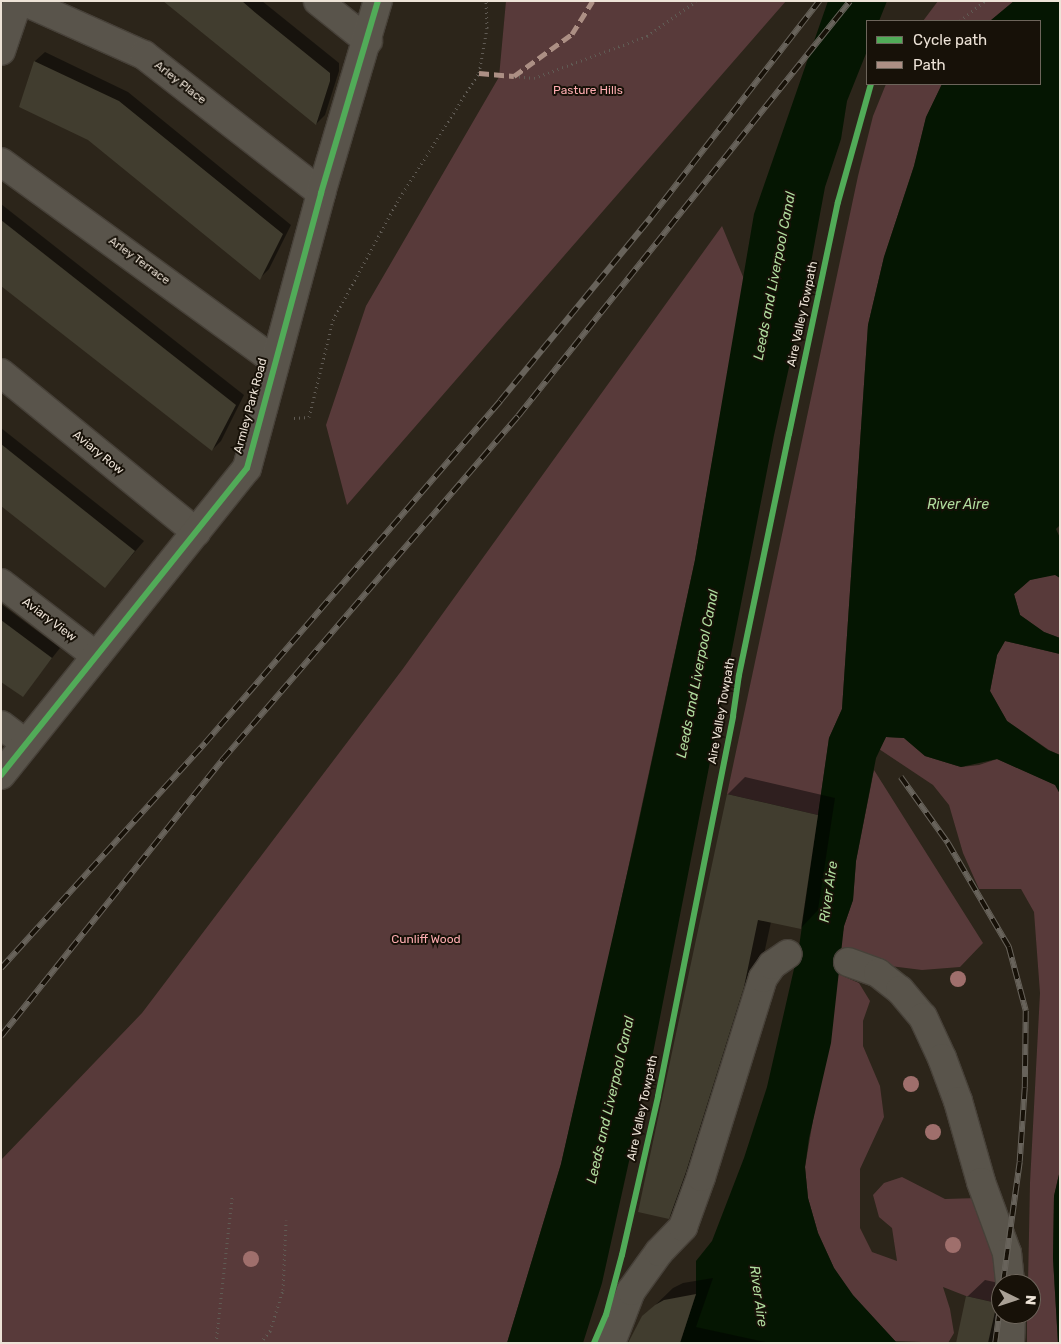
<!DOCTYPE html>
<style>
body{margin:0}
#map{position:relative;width:1061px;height:1344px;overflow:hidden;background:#2c251a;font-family:Rubik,sans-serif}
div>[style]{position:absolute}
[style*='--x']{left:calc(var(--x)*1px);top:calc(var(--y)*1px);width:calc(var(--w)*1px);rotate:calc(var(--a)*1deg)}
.green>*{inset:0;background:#583a3a}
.water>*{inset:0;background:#051602}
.shadow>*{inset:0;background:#0007}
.building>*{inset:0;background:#413d2f}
.path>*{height:3px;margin-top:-1.5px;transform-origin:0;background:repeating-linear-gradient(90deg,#605b54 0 1px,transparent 0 5px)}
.roads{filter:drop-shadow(1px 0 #474139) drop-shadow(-1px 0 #474139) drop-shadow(0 1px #474139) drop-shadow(0 -1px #474139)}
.minor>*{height:28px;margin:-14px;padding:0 14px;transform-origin:14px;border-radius:14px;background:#59544b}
.rail>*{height:5.5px;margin-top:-2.75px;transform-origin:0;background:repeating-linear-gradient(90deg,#171108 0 11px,#68635b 0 22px);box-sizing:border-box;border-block:1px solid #68635b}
.quiet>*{height:5px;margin-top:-2.5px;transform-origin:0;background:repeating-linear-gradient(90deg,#ac8f84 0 10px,transparent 0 15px)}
.cycleway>*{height:6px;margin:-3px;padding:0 3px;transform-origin:3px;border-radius:3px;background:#51ab58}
.trees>*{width:16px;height:16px;margin:-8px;border-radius:50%;background:#9f6f6c}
span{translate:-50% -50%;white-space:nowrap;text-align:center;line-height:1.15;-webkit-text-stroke:4px #171108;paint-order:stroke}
.street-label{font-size:12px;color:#ede3d7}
.park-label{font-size:12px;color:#fdacb0}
.water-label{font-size:14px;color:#b0dc9e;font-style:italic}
.frame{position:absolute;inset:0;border:2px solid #ede3d7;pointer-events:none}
.legend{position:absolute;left:866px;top:20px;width:175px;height:65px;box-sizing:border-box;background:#171108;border:1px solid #6d655b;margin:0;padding:6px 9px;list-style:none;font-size:15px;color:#ede3d7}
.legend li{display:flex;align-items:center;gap:10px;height:25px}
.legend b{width:25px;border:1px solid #6d655b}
.north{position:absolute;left:991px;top:1274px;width:50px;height:50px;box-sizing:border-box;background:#171108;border:1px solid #6d655b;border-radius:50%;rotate:94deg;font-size:14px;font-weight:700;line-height:20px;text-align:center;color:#ede3d7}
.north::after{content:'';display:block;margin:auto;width:18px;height:22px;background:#a9a095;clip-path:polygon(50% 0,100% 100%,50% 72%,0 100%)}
</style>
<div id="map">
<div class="green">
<i style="clip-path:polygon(506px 1px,786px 1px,347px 505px,326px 425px,366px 306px,499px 77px)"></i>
<i style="clip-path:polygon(938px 1px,1014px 1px,990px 21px,923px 21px)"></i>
<i style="clip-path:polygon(886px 84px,942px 84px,926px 118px,914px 166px,884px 257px,868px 325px,842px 709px,829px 738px,818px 815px,727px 794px,858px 176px,873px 116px)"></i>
<i style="clip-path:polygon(722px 226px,744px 279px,695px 560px,608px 961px,561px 1164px,507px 1343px,1px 1343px,1px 1160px,142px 1013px,402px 670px)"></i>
<i style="clip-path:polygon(1055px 574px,1060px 578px,1060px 638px,1044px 632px,1020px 615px,1014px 594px,1030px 580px)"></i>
<i style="clip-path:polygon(1005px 641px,1060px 654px,1060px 755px,1049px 750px,1007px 721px,990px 691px,997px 655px)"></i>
<i style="clip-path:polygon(886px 737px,904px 738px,925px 756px,961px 767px,979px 765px,997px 759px,1056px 785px,1060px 794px,1060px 1170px,1054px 1196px,1053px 1258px,1058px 1343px,1027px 1343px,1027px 1314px,1031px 1314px,1031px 1284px,1028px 1284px,1030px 1183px,1040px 993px,1034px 912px,1021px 889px,979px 889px,963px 853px,949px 805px,933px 785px,879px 749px)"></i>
<i style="clip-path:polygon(874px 770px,983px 943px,960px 967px,922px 970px,890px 966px,840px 948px,844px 926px,853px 900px,856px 861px)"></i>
<i style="clip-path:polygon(838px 974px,859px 983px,870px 1001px,863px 1021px,863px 1046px,880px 1086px,884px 1117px,860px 1169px,860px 1228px,872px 1252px,897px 1261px,892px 1228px,879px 1217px,873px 1195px,884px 1183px,902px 1177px,945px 1199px,978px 1198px,991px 1222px,998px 1279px,997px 1303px,966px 1296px,943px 1287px,950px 1309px,954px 1333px,948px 1343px,895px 1341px,852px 1295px,834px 1268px,818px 1233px,808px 1198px,805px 1167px)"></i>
</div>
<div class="water">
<i style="clip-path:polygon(828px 1px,887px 1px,879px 21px,867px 21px,867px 51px,847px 101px,841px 139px,825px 187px,805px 295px,774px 435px,653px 1053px,602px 1283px,583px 1343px,507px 1343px,561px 1164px,637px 830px,695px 560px,754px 214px)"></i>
<i style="clip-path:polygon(1014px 1px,1060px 1px,1060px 525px,1056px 529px,1060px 538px,1060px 578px,1055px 575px,1030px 580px,1014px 594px,1020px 615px,1044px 632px,1060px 638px,1060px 654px,1005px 641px,997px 655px,990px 691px,1007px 721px,1048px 750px,1060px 755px,1060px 794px,1055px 785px,997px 759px,961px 767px,925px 756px,904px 738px,886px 737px,876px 758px,856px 861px,853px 900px,844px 926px,831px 1043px,809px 1138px,805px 1167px,808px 1198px,818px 1233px,834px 1268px,853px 1295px,897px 1343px,680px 1343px,696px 1294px,696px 1261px,712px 1241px,744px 1158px,767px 1087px,799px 947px,829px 738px,842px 709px,868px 325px,884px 257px,914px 166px,926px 117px,942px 84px,1040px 84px,1040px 21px,990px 21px)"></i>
<i style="clip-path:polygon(1060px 1170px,1060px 1343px,1058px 1343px,1053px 1258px,1054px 1196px)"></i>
</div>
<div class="shadow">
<i style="clip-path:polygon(164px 1px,262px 1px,339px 63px,339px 71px,325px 115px,316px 124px)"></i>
<i style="clip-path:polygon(45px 52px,128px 92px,291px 225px,269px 269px,260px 278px,88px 139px,21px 106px,35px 61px)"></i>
<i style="clip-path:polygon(1px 204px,244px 395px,221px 441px,212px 450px,1px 284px)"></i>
<i style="clip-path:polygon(1px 428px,144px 541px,105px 587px,1px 504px)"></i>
<i style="clip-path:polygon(1px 604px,60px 648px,22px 696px,1px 680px)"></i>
<i style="clip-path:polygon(745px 777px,835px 798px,818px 910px,801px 928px,771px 922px,761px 968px,687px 1200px,669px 1217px,728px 794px)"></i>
<i style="clip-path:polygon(713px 1278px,696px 1327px,770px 1343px,631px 1343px,643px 1317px,673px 1288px,683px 1283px)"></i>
<i style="clip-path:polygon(985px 1280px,1004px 1284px,1001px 1284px,1001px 1343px,957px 1343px,967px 1297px)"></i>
</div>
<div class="building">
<i style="clip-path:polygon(163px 1px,242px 1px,257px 14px,330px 73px,330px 81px,316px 125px)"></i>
<i style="clip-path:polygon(34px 61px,119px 101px,283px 234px,260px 280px,88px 140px,19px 107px)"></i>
<i style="clip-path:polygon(1px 220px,236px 405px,212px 451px,1px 286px)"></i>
<i style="clip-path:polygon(1px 444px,135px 551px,105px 588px,1px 506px)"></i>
<i style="clip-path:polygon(1px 620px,52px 658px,23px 697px,1px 682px)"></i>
<i style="clip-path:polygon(727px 794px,818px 815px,801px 929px,758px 920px,744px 987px,686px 1172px,669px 1219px,638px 1212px)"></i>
<i style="clip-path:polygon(696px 1294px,680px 1343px,628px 1343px,642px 1316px,655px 1305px,664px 1300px)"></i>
<i style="clip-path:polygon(966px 1296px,997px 1303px,988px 1343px,956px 1343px)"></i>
</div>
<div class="path">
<i style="--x:960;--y:21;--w:32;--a:-39"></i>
<i style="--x:514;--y:76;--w:20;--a:6"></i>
<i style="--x:534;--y:78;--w:121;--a:-20.4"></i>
<i style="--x:647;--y:36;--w:60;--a:-35.5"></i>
<i style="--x:294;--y:418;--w:15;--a:-4"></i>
<i style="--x:309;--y:417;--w:100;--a:-76.1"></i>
<i style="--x:333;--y:320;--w:134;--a:-61.5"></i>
<i style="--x:397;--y:202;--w:153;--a:-57.6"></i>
<i style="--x:479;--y:73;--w:46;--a:-79.9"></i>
<i style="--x:487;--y:28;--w:27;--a:-92"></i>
<i style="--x:216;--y:1343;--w:147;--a:-83.7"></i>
<i style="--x:260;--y:1343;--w:16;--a:-50"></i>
<i style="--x:270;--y:1331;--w:43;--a:-72.4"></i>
<i style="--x:283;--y:1290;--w:70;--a:-87.5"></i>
</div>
<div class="roads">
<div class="minor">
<i style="--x:23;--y:1;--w:133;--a:24.1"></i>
<i style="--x:144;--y:55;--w:224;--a:37.9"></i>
<i style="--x:318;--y:1;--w:64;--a:38.7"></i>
<i style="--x:1;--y:51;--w:53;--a:-71.2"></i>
<i style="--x:1;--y:162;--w:339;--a:36"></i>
<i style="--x:1;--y:373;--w:252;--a:39.2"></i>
<i style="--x:1;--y:583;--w:120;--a:37.5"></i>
<i style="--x:1;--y:725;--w:31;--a:37"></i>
<i style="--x:1;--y:775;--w:393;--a:-51.3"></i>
<i style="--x:247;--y:468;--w:285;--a:-74.9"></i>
<i style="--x:321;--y:193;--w:200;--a:-73.5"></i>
<i style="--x:848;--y:962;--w:32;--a:20"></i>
<i style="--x:878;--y:973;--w:28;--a:38"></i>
<i style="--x:900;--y:990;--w:35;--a:50"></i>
<i style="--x:923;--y:1017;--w:45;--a:65.1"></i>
<i style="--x:942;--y:1058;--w:46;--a:69.6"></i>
<i style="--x:958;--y:1101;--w:84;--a:74.1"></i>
<i style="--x:981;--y:1182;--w:76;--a:69.9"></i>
<i style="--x:1007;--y:1253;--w:31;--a:84"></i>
<i style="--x:611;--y:1343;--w:56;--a:-69"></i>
<i style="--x:631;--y:1291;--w:48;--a:-54.3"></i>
<i style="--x:659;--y:1252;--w:35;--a:-46"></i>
<i style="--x:683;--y:1227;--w:53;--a:-70.2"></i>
<i style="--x:701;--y:1177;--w:208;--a:-72.7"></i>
<i style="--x:763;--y:978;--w:16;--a:-55"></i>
<i style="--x:772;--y:965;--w:19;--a:-35"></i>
<i style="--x:1010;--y:1343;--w:29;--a:-88"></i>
</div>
</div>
<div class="rail">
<i style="--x:901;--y:777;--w:81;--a:54.5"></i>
<i style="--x:948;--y:843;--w:121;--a:59.6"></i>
<i style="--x:1009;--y:947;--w:66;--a:75.1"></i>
<i style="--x:1026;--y:1011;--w:77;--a:90.7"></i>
<i style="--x:1025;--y:1088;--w:74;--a:93.9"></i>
<i style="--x:1020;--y:1162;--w:123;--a:97.9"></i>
<i style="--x:1;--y:968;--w:304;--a:-47.8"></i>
<i style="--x:205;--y:743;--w:452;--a:-49.2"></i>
<i style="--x:500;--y:401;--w:238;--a:-50.6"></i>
<i style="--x:651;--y:217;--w:274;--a:-52.1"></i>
<i style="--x:1;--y:1036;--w:355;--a:-51.3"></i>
<i style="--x:223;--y:759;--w:452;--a:-49.3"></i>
<i style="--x:518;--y:416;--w:531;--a:-51.34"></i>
<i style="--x:995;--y:1343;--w:45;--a:-82.4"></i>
</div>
<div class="quiet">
<i style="--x:479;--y:73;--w:35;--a:5"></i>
<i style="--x:514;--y:76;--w:72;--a:-35.9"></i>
<i style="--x:572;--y:34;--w:39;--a:-58"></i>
</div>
<div class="cycleway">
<i style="--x:1;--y:775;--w:393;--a:-51.3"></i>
<i style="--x:247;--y:468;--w:285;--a:-74.9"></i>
<i style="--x:321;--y:193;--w:200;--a:-73.5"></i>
<i style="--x:594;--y:1343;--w:30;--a:-67"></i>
<i style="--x:606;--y:1315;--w:62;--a:-75.1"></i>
<i style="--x:622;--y:1255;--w:163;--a:-77.2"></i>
<i style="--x:658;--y:1096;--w:387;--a:-78.8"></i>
<i style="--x:733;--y:716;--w:41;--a:-81.7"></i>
<i style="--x:739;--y:675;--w:246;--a:-78.3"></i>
<i style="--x:789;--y:434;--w:237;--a:-78.1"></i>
<i style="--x:838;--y:202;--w:123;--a:-74.4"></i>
</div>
<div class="trees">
<i style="left:958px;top:979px"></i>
<i style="left:911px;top:1084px"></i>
<i style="left:933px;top:1132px"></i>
<i style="left:953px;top:1245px"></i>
<i style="left:251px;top:1259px"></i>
</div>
<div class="street-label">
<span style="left:180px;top:83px;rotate:38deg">Arley Place</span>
<span style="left:139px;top:261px;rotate:36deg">Arley Terrace</span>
<span style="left:803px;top:314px;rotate:-78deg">Aire Valley Towpath</span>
<span style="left:251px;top:406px;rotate:-75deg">Armley Park Road</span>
<span style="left:98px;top:453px;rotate:39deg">Aviary Row</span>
<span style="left:49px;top:620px;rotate:37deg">Aviary View</span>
<span style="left:722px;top:711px;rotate:-80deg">Aire Valley Towpath</span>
<span style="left:643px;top:1108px;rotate:-78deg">Aire Valley Towpath</span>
</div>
<div class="park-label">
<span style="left:588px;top:91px">Pasture Hills</span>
<span style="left:426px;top:940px">Cunliff Wood</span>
</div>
<div class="water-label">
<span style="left:775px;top:276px;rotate:-79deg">Leeds and Liverpool Canal</span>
<span style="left:958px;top:505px">River Aire</span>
<span style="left:698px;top:674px;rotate:-79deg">Leeds and Liverpool Canal</span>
<span style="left:829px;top:892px;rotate:-82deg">River Aire</span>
<span style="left:611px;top:1100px;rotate:-77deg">Leeds and Liverpool Canal</span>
<span style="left:758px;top:1296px;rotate:82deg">River Aire</span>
</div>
<div class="frame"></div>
<ul class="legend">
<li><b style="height:6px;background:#51ab58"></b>Cycle path</li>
<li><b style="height:6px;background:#ac8f84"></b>Path</li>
</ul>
<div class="north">N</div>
</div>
